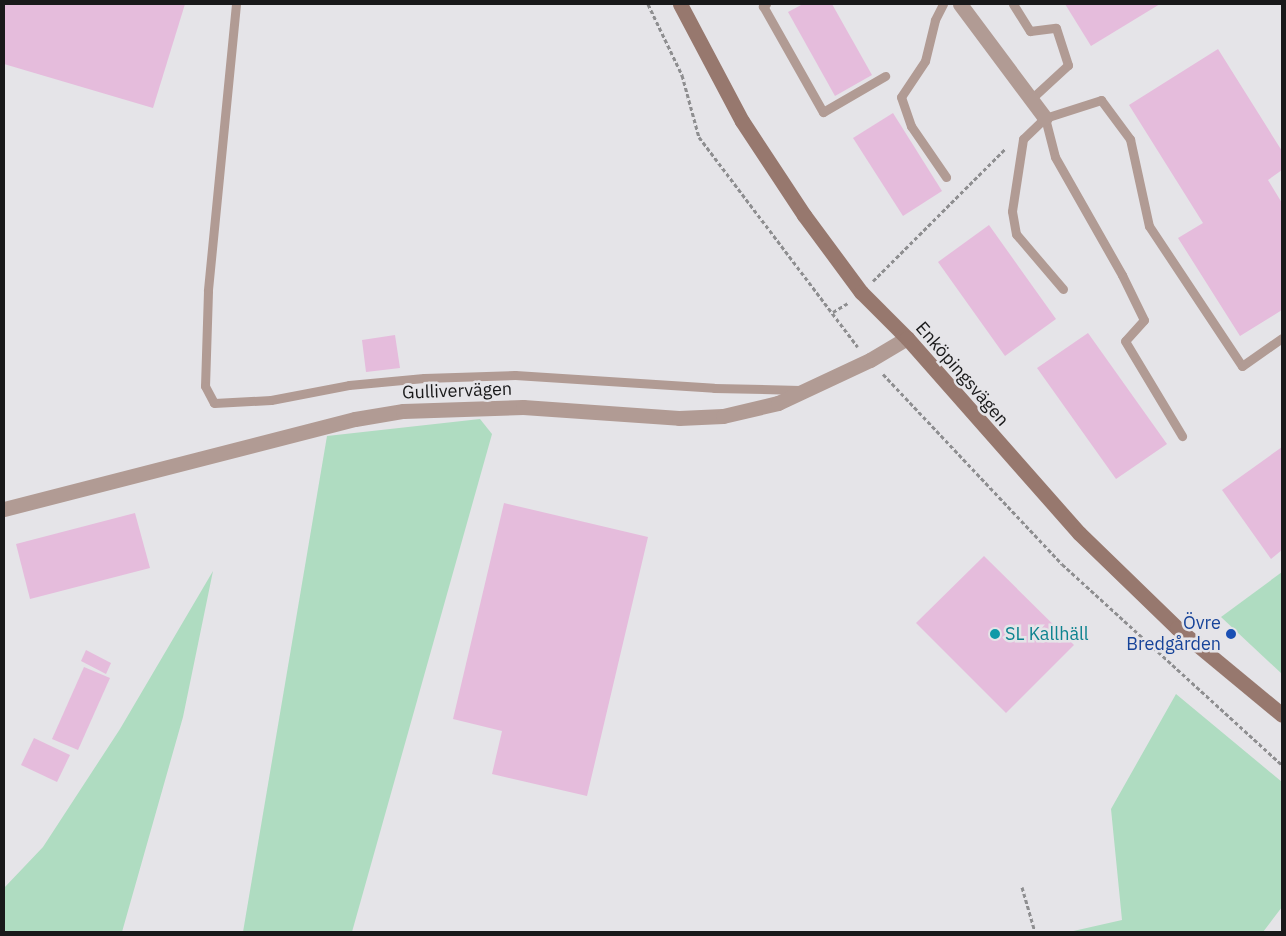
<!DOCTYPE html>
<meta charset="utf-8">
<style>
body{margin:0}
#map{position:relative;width:1286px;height:936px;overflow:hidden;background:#e5e4e8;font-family:"IBM Plex Sans",sans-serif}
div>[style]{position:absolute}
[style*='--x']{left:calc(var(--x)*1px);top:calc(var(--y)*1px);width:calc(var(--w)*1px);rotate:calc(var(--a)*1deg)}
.green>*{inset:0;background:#afdcc1}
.building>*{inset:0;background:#e5bcdc}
.path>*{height:3px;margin-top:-1.5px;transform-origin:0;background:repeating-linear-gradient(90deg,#8e8e90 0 4px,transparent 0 6.5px)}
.lane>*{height:9px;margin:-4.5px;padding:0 4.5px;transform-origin:4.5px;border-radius:4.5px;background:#b19b94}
.street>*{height:15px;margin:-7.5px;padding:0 7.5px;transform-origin:7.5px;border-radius:7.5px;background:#b19b94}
.secondary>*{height:15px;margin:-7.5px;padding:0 7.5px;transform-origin:7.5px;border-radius:7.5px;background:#97786e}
.dots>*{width:14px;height:14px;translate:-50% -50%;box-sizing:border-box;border:2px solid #e5e4e8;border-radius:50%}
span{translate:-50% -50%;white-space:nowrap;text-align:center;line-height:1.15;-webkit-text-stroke:5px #e5e4e8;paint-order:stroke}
.street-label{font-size:18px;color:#19191a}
.transit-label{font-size:18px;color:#164399}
.right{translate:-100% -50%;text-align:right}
.culture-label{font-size:18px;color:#0d838f}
.left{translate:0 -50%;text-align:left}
.frame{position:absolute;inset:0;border:5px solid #19191a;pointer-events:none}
</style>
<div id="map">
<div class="green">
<i style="clip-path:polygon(480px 419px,492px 434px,352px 932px,243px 932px,327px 436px)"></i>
<i style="clip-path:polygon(213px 571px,183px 717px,122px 932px,4px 932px,4px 888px,43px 847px,120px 729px)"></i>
<i style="clip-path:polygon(1282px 572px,1282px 674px,1221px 617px)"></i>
<i style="clip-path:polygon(1176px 694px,1282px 782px,1282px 907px,1263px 932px,1069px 932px,1122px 920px,1111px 809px)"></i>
</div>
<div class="building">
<i style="clip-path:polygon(4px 4px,185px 4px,153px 108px,4px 64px)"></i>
<i style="clip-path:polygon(803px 4px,832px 4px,872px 75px,835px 96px,788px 12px)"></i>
<i style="clip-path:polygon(1065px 4px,1160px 4px,1091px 46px)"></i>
<i style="clip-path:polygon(1218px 49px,1282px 151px,1282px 170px,1268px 180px,1282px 203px,1282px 310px,1240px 336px,1178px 238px,1203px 223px,1129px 105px)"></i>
<i style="clip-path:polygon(893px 113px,942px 191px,903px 216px,853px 138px)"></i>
<i style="clip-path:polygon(989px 225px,1056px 319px,1005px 356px,938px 262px)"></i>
<i style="clip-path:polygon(1088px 333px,1167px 444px,1116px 479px,1037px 368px)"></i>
<i style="clip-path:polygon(395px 335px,400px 368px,366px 372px,362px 340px)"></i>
<i style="clip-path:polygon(1282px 447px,1282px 550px,1271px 559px,1222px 490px)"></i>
<i style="clip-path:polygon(504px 503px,648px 537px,587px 796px,492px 774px,502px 731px,453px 719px)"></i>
<i style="clip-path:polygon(135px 513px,150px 568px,30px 599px,16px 544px)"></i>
<i style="clip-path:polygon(984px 556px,1074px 645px,1006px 713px,916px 623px)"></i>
<i style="clip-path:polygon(86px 650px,111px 663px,106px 674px,81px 661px)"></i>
<i style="clip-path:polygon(84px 667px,110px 678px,78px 750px,52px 739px)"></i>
<i style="clip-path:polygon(34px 738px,70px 755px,57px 782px,21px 765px)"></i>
</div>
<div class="path">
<i style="--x:648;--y:4;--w:79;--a:64.4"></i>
<i style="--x:682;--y:75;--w:64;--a:74.7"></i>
<i style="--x:699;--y:137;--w:263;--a:52.9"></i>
<i style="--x:873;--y:281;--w:187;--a:-45"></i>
<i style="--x:833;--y:312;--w:17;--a:-31"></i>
<i style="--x:883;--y:374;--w:261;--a:46.7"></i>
<i style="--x:1062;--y:564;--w:298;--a:42.4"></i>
<i style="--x:1022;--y:887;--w:47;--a:73.9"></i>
</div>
<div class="lane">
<i style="--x:236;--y:4;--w:288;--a:95.6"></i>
<i style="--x:208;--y:291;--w:95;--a:91.8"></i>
<i style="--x:205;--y:386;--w:19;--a:62"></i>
<i style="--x:214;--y:403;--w:57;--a:-3"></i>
<i style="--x:271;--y:400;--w:79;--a:-10.9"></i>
<i style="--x:349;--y:385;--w:75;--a:-5.3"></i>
<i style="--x:424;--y:378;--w:91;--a:-1.9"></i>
<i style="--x:515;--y:375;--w:199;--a:3.7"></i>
<i style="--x:714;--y:388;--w:86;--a:1.3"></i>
<i style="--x:766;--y:4;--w:4;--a:146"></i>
<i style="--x:763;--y:6;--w:122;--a:60.5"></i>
<i style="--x:823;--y:112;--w:72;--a:-30.1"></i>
<i style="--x:943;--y:4;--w:18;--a:117"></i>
<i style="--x:935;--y:20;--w:42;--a:103.7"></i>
<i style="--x:925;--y:61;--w:43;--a:123.7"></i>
<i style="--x:901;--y:97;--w:31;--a:71"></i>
<i style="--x:911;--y:126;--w:62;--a:55.5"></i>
<i style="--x:1013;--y:4;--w:32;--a:58"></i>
<i style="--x:1030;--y:31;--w:26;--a:-7"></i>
<i style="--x:1056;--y:28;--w:39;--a:72"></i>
<i style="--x:1068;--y:65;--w:52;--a:137.4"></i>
<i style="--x:1045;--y:118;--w:40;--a:75.6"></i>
<i style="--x:1055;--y:157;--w:136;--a:60.4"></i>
<i style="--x:1122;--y:275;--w:50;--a:63.9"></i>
<i style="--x:1144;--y:320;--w:28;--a:132"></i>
<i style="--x:1125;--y:341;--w:111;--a:59"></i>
<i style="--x:1063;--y:289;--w:72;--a:-130.5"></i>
<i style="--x:1016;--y:234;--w:23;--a:-100"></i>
<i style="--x:1012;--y:211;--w:73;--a:-81.3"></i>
<i style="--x:1023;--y:139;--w:30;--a:-44"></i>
<i style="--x:1045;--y:118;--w:59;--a:-17.8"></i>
<i style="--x:1101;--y:100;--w:49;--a:53.4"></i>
<i style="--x:1130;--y:139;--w:89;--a:77.7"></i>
<i style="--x:1149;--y:226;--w:168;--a:56.4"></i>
<i style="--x:1242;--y:366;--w:49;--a:-35"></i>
</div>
<div class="street">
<i style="--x:960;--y:4;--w:142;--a:53.3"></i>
<i style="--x:4;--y:509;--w:362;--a:-14.4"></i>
<i style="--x:355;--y:419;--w:49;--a:-9.5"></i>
<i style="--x:403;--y:411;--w:120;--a:-1.9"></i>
<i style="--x:523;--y:407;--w:156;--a:4"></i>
<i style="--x:679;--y:418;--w:44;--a:-2.6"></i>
<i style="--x:723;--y:416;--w:57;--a:-13.3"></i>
<i style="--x:778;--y:403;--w:102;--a:-25.1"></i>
<i style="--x:870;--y:360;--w:43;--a:-30.7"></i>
</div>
<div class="secondary">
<i style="--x:680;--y:4;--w:132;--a:62.1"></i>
<i style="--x:742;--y:121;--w:113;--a:56.6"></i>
<i style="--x:804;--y:215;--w:96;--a:53.5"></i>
<i style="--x:861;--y:292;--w:65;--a:45"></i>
<i style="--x:907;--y:338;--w:260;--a:48.6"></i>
<i style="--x:1079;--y:533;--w:136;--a:44.1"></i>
<i style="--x:1177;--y:628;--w:136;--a:39.6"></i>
</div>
<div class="dots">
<i style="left:995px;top:634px;background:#0f9aa8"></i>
<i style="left:1231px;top:634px;background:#1a4fb4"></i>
</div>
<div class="street-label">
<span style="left:962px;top:374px;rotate:49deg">Enköpingsvägen</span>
<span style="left:457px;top:391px;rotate:-2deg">Gullivervägen</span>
</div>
<div class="transit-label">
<span class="right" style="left:1221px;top:634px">Övre<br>Bredgården</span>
</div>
<div class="culture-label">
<span class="left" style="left:1005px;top:634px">SL Kallhäll</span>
</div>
<div class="frame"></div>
</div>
